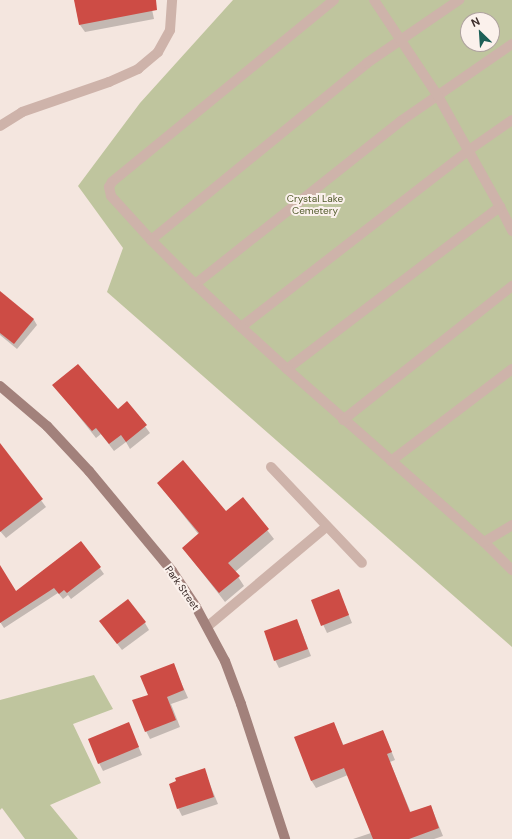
<!DOCTYPE html>
<style>
body{margin:0}
#map{position:relative;width:512px;height:839px;overflow:hidden;background:#f4e6df;font-family:"DM Sans",sans-serif}
div>[style]{position:absolute}
[style*='--x']{left:calc(var(--x)*1px);top:calc(var(--y)*1px);width:calc(var(--w)*1px);rotate:calc(var(--a)*1deg)}
.green>*{inset:0;background:#bfc59e}
.shadow>*{inset:0;background:#0003}
.building>*{inset:0;background:#cd4c45}
.lane>*{height:10px;margin:-5px;padding:0 5px;transform-origin:5px;border-radius:5px;background:#ceb3aa}
.secondary>*{height:10px;margin:-5px;padding:0 5px;transform-origin:5px;border-radius:5px;background:#a2817b}
span{translate:-50% -50%;white-space:nowrap;text-align:center;line-height:1.15;-webkit-text-stroke:4px #fbf1ec;paint-order:stroke}
.park-label{font-size:10px;color:#525b2c}
.street-label{font-size:10px;color:#3b2c2a}
.north{position:absolute;left:460px;top:12px;width:40px;height:40px;box-sizing:border-box;background:#fbf1ec;border:1px solid #aea29e;border-radius:50%;rotate:335deg;font-size:11px;font-weight:700;line-height:16px;text-align:center;color:#3b2c2a}
.north::after{content:'';display:block;margin:auto;width:14px;height:18px;background:#1c5f57;clip-path:polygon(50% 0,100% 100%,50% 72%,0 100%)}
</style>
<div id="map">
<div class="green">
<i style="clip-path:polygon(evenodd,233px 0,512px 0,512px 647px,107px 292px,123px 248px,78px 186px,140px 103px,233px 0,468px 20px,492px 20px,492px 44px,468px 44px,468px 20px)"></i>
<i style="clip-path:polygon(94px 675px,113px 709px,73px 724px,101px 783px,50px 805px,78px 839px,25px 839px,2px 808px,0 810px,0 700px)"></i>
</div>
<div class="shadow">
<i style="clip-path:polygon(75px 0,150px 0,154px 19px,85px 32px,80px 25px)"></i>
<i style="clip-path:polygon(0 292px,34px 320px,37px 325px,17px 349px,0 335px)"></i>
<i style="clip-path:polygon(54px 385px,118px 410px,127px 402px,150px 433px,130px 449px,126px 442px,114px 451px,101px 434px,96px 438px)"></i>
<i style="clip-path:polygon(0 445px,46px 507px,6px 538px,0 531px)"></i>
<i style="clip-path:polygon(158px 483px,226px 513px,243px 499px,274px 539px,235px 572px,244px 586px,225px 602px,183px 548px,199px 535px)"></i>
<i style="clip-path:polygon(81px 542px,104px 574px,71px 599px,68px 595px,63px 599px,58px 593px,4px 628px,0 622px,0 585px,16px 592px)"></i>
<i style="clip-path:polygon(339px 591px,352px 623px,327px 633px,312px 601px)"></i>
<i style="clip-path:polygon(297px 620px,311px 656px,279px 668px,275px 660px)"></i>
<i style="clip-path:polygon(145px 623px,149px 630px,122px 650px,105px 628px)"></i>
<i style="clip-path:polygon(173px 664px,188px 698px,171px 704px,180px 727px,150px 739px,146px 731px,149px 695px)"></i>
<i style="clip-path:polygon(128px 723px,142px 755px,103px 771px,99px 763px)"></i>
<i style="clip-path:polygon(334px 724px,344px 746px,383px 731px,395px 760px,390px 762px,411px 813px,431px 806px,443px 836px,434px 839px,353px 839px,371px 833px,348px 775px,316px 788px,311px 780px)"></i>
<i style="clip-path:polygon(204px 770px,218px 804px,182px 816px,178px 808px)"></i>
</div>
<div class="building">
<i style="clip-path:polygon(74px 0,156px 0,157px 10px,79px 25px)"></i>
<i style="clip-path:polygon(0 291px,34px 319px,14px 344px,0 333px)"></i>
<i style="clip-path:polygon(78px 364px,118px 409px,127px 401px,147px 425px,126px 442px,121px 435px,109px 444px,96px 428px,92px 431px,52px 385px)"></i>
<i style="clip-path:polygon(0 443px,43px 499px,0 532px)"></i>
<i style="clip-path:polygon(183px 460px,226px 511px,243px 497px,269px 529px,228px 563px,240px 576px,219px 593px,182px 548px,199px 533px,157px 483px)"></i>
<i style="clip-path:polygon(81px 541px,101px 567px,67px 593px,64px 590px,59px 594px,54px 588px,0 623px,0 565px,16px 591px)"></i>
<i style="clip-path:polygon(339px 589px,349px 615px,321px 626px,311px 600px)"></i>
<i style="clip-path:polygon(128px 599px,146px 622px,117px 644px,99px 621px)"></i>
<i style="clip-path:polygon(297px 619px,308px 649px,274px 661px,264px 631px)"></i>
<i style="clip-path:polygon(174px 663px,184px 690px,167px 697px,176px 720px,145px 732px,132px 700px,148px 695px,140px 676px)"></i>
<i style="clip-path:polygon(129px 722px,139px 747px,98px 764px,88px 739px)"></i>
<i style="clip-path:polygon(334px 722px,343px 745px,383px 730px,392px 752px,387px 754px,410px 812px,431px 805px,439px 828px,409px 839px,373px 839px,344px 768px,311px 781px,294px 737px)"></i>
<i style="clip-path:polygon(205px 768px,214px 797px,177px 809px,169px 784px,176px 781px,175px 778px)"></i>
</div>
<div class="lane">
<i style="--x:334;--y:0;--w:287;--a:140.7"></i>
<i style="--x:112;--y:182;--w:6;--a:121"></i>
<i style="--x:109;--y:187;--w:9;--a:77"></i>
<i style="--x:111;--y:196;--w:59;--a:47.7"></i>
<i style="--x:151;--y:240;--w:279;--a:-39.3"></i>
<i style="--x:367;--y:63;--w:112;--a:-34.4"></i>
<i style="--x:512;--y:44;--w:135;--a:145.3"></i>
<i style="--x:401;--y:121;--w:263;--a:141.6"></i>
<i style="--x:195;--y:284;--w:63;--a:43.1"></i>
<i style="--x:241;--y:327;--w:289;--a:-37.8"></i>
<i style="--x:469;--y:150;--w:52;--a:-34.9"></i>
<i style="--x:0;--y:126;--w:26;--a:-32"></i>
<i style="--x:22;--y:112;--w:92;--a:-19"></i>
<i style="--x:109;--y:82;--w:32;--a:-24"></i>
<i style="--x:138;--y:69;--w:26;--a:-40"></i>
<i style="--x:158;--y:52;--w:25;--a:-61"></i>
<i style="--x:170;--y:30;--w:30;--a:-86"></i>
<i style="--x:500;--y:207;--w:27;--a:63"></i>
<i style="--x:151;--y:240;--w:62;--a:45"></i>
<i style="--x:241;--y:327;--w:62;--a:42.4"></i>
<i style="--x:287;--y:369;--w:268;--a:-37.3"></i>
<i style="--x:500;--y:207;--w:127;--a:-119.2"></i>
<i style="--x:438;--y:96;--w:115;--a:-123.7"></i>
<i style="--x:287;--y:369;--w:262;--a:41.3"></i>
<i style="--x:484;--y:542;--w:40;--a:45"></i>
<i style="--x:343;--y:420;--w:216;--a:-38.4"></i>
<i style="--x:391;--y:461;--w:152;--a:-37.2"></i>
<i style="--x:271;--y:467;--w:132;--a:46.5"></i>
<i style="--x:484;--y:542;--w:33;--a:-31"></i>
<i style="--x:208;--y:626;--w:155;--a:-40"></i>
</div>
<div class="secondary">
<i style="--x:0;--y:386;--w:62;--a:40.4"></i>
<i style="--x:47;--y:426;--w:62;--a:47"></i>
<i style="--x:89;--y:471;--w:130;--a:50.3"></i>
<i style="--x:172;--y:571;--w:43;--a:56.3"></i>
<i style="--x:196;--y:607;--w:61;--a:61.8"></i>
<i style="--x:225;--y:661;--w:46;--a:69.6"></i>
<i style="--x:241;--y:704;--w:142;--a:71.9"></i>
</div>
<div class="park-label">
<span style="left:315px;top:204px">Crystal Lake<br>Cemetery</span>
</div>
<div class="street-label">
<span style="left:182px;top:588px;rotate:55deg">Park Street</span>
</div>
<div class="north">N</div>
</div>
